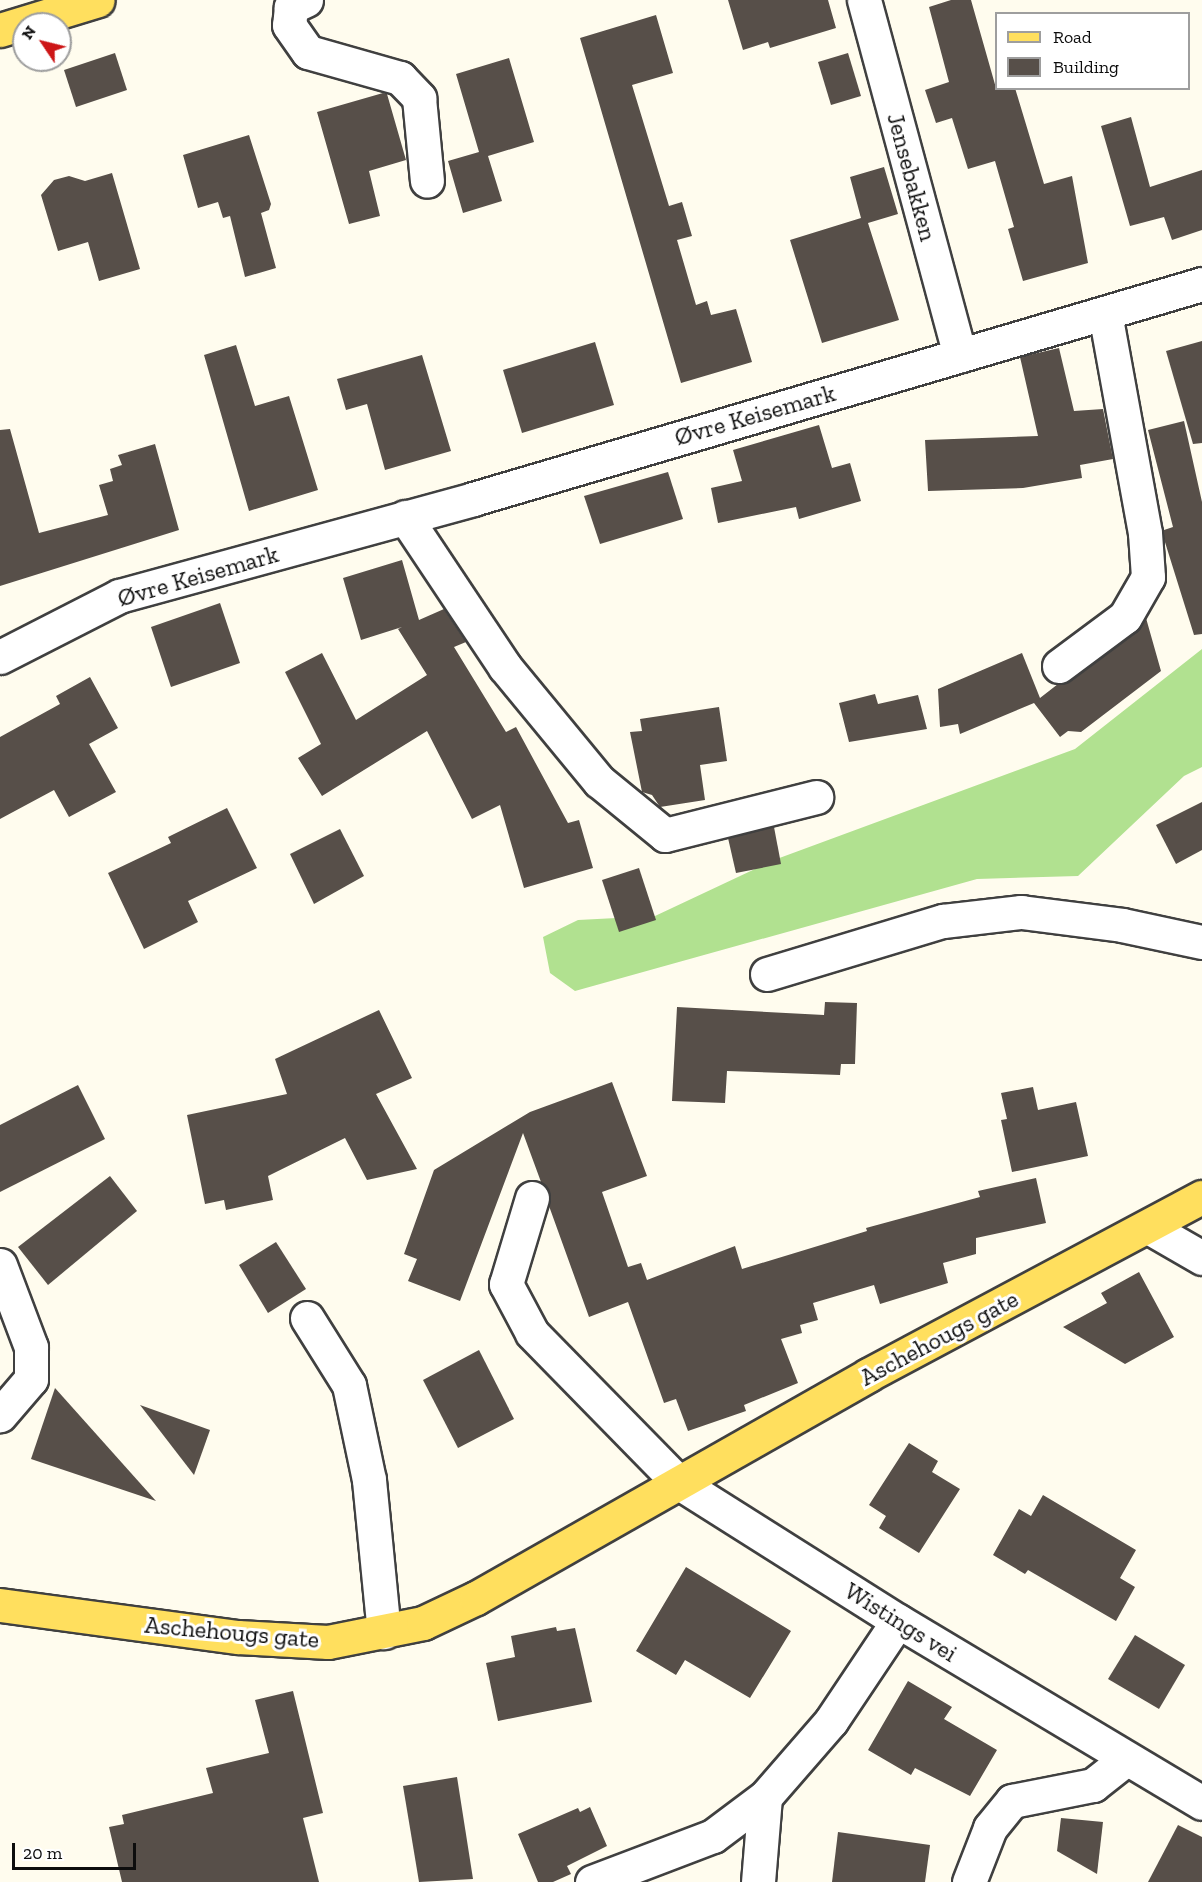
<!DOCTYPE html>
<meta charset="utf-8">
<style>
body{margin:0}
#map{position:relative;width:1202px;height:1882px;overflow:hidden;background:#fffcee;font-family:"Zilla Slab",serif}
div>[style]{position:absolute}
[style*='--x']{left:calc(var(--x)*1px);top:calc(var(--y)*1px);width:calc(var(--w)*1px);rotate:calc(var(--a)*1deg)}
.forest>*{inset:0;background:#b1e190}
.building>*{inset:0;background:#574f49}
.roads{filter:drop-shadow(2px 0 #404040) drop-shadow(-2px 0 #404040) drop-shadow(0 2px #404040) drop-shadow(0 -2px #404040)}
.minor>*{height:33px;margin:-16.5px;padding:0 16.5px;transform-origin:16.5px;border-radius:16.5px;background:#fff}
.major>*{height:33px;margin:-16.5px;padding:0 16.5px;transform-origin:16.5px;border-radius:16.5px;background:#ffdf5e}
span{translate:-50% -50%;white-space:nowrap;text-align:center;line-height:1.15;-webkit-text-stroke:6px #fff;paint-order:stroke}
.street-label{font-size:24px;color:#0d0d0d}
.legend{position:absolute;left:995px;top:12px;width:195px;height:78px;box-sizing:border-box;background:#fff;border:2px solid #9e9e9e;margin:0;padding:8px 10px;list-style:none;font-size:18px;color:#0d0d0d}
.legend li{display:flex;align-items:center;gap:12px;height:30px}
.legend b{width:30px;border:2px solid #9e9e9e}
.north{position:absolute;left:12px;top:12px;width:60px;height:60px;box-sizing:border-box;background:#fff;border:2px solid #9e9e9e;border-radius:50%;rotate:305deg;font-size:16px;font-weight:700;line-height:24px;text-align:center;color:#0d0d0d}
.north::after{content:'';display:block;margin:auto;width:21px;height:27px;background:#cd1617;clip-path:polygon(50% 0,100% 100%,50% 72%,0 100%)}
.scale{position:absolute;left:12px;top:1843px;width:124px;height:27px;box-sizing:border-box;border:3px solid #0d0d0d;border-top:0;padding-left:8px;font-size:18px;line-height:21px;white-space:nowrap;color:#0d0d0d;-webkit-text-stroke:4px #fff;paint-order:stroke}
</style>
<div id="map">
<div class="forest">
<i style="clip-path:polygon(1202px 649px,1202px 767px,1184px 776px,1078px 876px,977px 879px,575px 991px,550px 973px,543px 937px,578px 920px,655px 916px,774px 860px,1075px 749px)"></i>
</div>
<div class="building">
<i style="clip-path:polygon(728px 0,828px 0,836px 28px,770px 48px,768px 42px,743px 50px)"></i>
<i style="clip-path:polygon(951px 0,971px 0,996px 88px,1015px 88px,1044px 184px,1072px 176px,1088px 263px,1023px 281px,1008px 229px,1014px 227px,995px 161px,968px 169px,952px 118px,936px 123px,925px 90px,949px 82px,929px 7px)"></i>
<i style="clip-path:polygon(656px 15px,673px 73px,632px 85px,669px 206px,682px 202px,692px 236px,677px 240px,696px 305px,707px 301px,711px 315px,736px 309px,752px 362px,681px 383px,580px 38px)"></i>
<i style="clip-path:polygon(115px 53px,127px 90px,76px 107px,64px 70px)"></i>
<i style="clip-path:polygon(848px 53px,861px 96px,831px 105px,818px 62px)"></i>
<i style="clip-path:polygon(509px 58px,534px 142px,488px 156px,502px 201px,463px 213px,448px 161px,479px 152px,456px 74px)"></i>
<i style="clip-path:polygon(383px 93px,387px 94px,406px 160px,369px 171px,380px 216px,349px 224px,317px 112px)"></i>
<i style="clip-path:polygon(1131px 117px,1150px 187px,1202px 170px,1202px 230px,1172px 240px,1164px 217px,1130px 226px,1101px 126px)"></i>
<i style="clip-path:polygon(249px 135px,271px 204px,269px 210px,261px 213px,276px 268px,245px 277px,230px 216px,223px 218px,218px 202px,198px 208px,183px 155px)"></i>
<i style="clip-path:polygon(884px 167px,898px 214px,868px 223px,899px 320px,822px 343px,790px 240px,861px 218px,850px 177px)"></i>
<i style="clip-path:polygon(112px 173px,140px 269px,99px 281px,88px 242px,58px 251px,41px 195px,54px 180px,69px 176px,85px 181px)"></i>
<i style="clip-path:polygon(1202px 341px,1202px 443px,1193px 444px,1166px 351px)"></i>
<i style="clip-path:polygon(595px 342px,614px 405px,522px 433px,503px 370px)"></i>
<i style="clip-path:polygon(236px 345px,255px 406px,289px 396px,318px 490px,249px 511px,204px 355px)"></i>
<i style="clip-path:polygon(1059px 348px,1074px 411px,1103px 409px,1113px 459px,1080px 465px,1082px 478px,1023px 488px,928px 491px,925px 440px,1038px 436px,1020px 357px)"></i>
<i style="clip-path:polygon(422px 355px,451px 451px,385px 470px,367px 404px,346px 410px,337px 379px)"></i>
<i style="clip-path:polygon(1184px 421px,1202px 502px,1202px 634px,1194px 635px,1164px 539px,1164px 530px,1173px 527px,1148px 430px)"></i>
<i style="clip-path:polygon(819px 425px,832px 468px,850px 463px,861px 501px,799px 519px,796px 507px,718px 523px,711px 488px,742px 481px,733px 450px)"></i>
<i style="clip-path:polygon(10px 429px,39px 533px,108px 515px,99px 485px,113px 481px,110px 469px,122px 465px,118px 455px,155px 444px,179px 530px,0 586px,0 430px)"></i>
<i style="clip-path:polygon(668px 472px,683px 519px,600px 544px,584px 496px)"></i>
<i style="clip-path:polygon(402px 560px,419px 620px,444px 609px,466px 642px,454px 647px,506px 732px,516px 727px,568px 823px,579px 820px,593px 868px,524px 888px,500px 805px,472px 819px,427px 731px,322px 796px,298px 758px,321px 744px,285px 672px,322px 653px,356px 720px,427px 675px,398px 629px,402px 627px,361px 640px,343px 578px)"></i>
<i style="clip-path:polygon(220px 603px,240px 663px,171px 687px,151px 627px)"></i>
<i style="clip-path:polygon(1146px 618px,1161px 671px,1081px 732px,1068px 731px,1060px 737px,1034px 703px,960px 734px,958px 724px,940px 727px,938px 689px,1022px 653px,1040px 698px,1058px 684px,1070px 681px,1136px 632px)"></i>
<i style="clip-path:polygon(90px 677px,118px 728px,89px 744px,116px 792px,69px 817px,54px 790px,0 819px,0 737px,60px 704px,56px 696px)"></i>
<i style="clip-path:polygon(875px 694px,878px 704px,918px 695px,927px 729px,849px 742px,839px 703px)"></i>
<i style="clip-path:polygon(719px 707px,727px 761px,700px 765px,705px 800px,660px 807px,652px 795px,642px 792px,630px 732px,642px 731px,640px 719px)"></i>
<i style="clip-path:polygon(1202px 802px,1202px 850px,1176px 864px,1156px 825px)"></i>
<i style="clip-path:polygon(227px 808px,257px 868px,188px 901px,198px 922px,144px 949px,108px 873px,171px 843px,168px 837px)"></i>
<i style="clip-path:polygon(774px 827px,781px 864px,736px 873px,728px 838px)"></i>
<i style="clip-path:polygon(340px 829px,364px 876px,314px 904px,290px 854px)"></i>
<i style="clip-path:polygon(639px 868px,656px 920px,619px 932px,602px 880px)"></i>
<i style="clip-path:polygon(825px 1002px,857px 1003px,855px 1064px,841px 1064px,840px 1075px,727px 1071px,725px 1103px,672px 1101px,677px 1007px,824px 1015px)"></i>
<i style="clip-path:polygon(379px 1010px,412px 1078px,376px 1094px,417px 1169px,367px 1180px,345px 1138px,268px 1176px,273px 1200px,226px 1210px,224px 1200px,205px 1204px,187px 1115px,287px 1094px,275px 1059px)"></i>
<i style="clip-path:polygon(612px 1082px,647px 1176px,602px 1192px,628px 1267px,641px 1263px,647px 1280px,735px 1246px,742px 1269px,867px 1231px,866px 1228px,980px 1197px,978px 1191px,1036px 1178px,1046px 1223px,976px 1238px,976px 1254px,943px 1263px,948px 1283px,880px 1304px,874px 1285px,813px 1303px,818px 1320px,800px 1325px,802px 1333px,781px 1339px,798px 1383px,744px 1405px,746px 1411px,688px 1431px,676px 1399px,664px 1403px,628px 1302px,589px 1317px,549px 1206px,550px 1193px,541px 1182px,523px 1133px,460px 1301px,408px 1281px,417px 1259px,404px 1254px,434px 1170px,530px 1112px)"></i>
<i style="clip-path:polygon(78px 1085px,105px 1139px,0 1192px,0 1125px)"></i>
<i style="clip-path:polygon(1033px 1087px,1038px 1110px,1076px 1102px,1088px 1156px,1012px 1172px,1001px 1120px,1007px 1119px,1001px 1093px)"></i>
<i style="clip-path:polygon(110px 1176px,137px 1211px,48px 1285px,18px 1247px)"></i>
<i style="clip-path:polygon(276px 1242px,306px 1289px,268px 1313px,239px 1265px)"></i>
<i style="clip-path:polygon(1139px 1272px,1174px 1337px,1125px 1364px,1063px 1327px,1107px 1303px,1101px 1293px)"></i>
<i style="clip-path:polygon(479px 1350px,514px 1419px,458px 1448px,423px 1380px)"></i>
<i style="clip-path:polygon(55px 1388px,156px 1501px,31px 1459px)"></i>
<i style="clip-path:polygon(140px 1405px,210px 1430px,194px 1475px)"></i>
<i style="clip-path:polygon(909px 1443px,938px 1461px,932px 1472px,960px 1489px,919px 1553px,879px 1528px,886px 1516px,869px 1505px)"></i>
<i style="clip-path:polygon(1043px 1495px,1136px 1550px,1120px 1578px,1135px 1587px,1116px 1621px,1028px 1570px,1025px 1574px,993px 1555px,1019px 1509px,1031px 1516px)"></i>
<i style="clip-path:polygon(686px 1567px,791px 1631px,750px 1698px,685px 1660px,676px 1675px,636px 1651px)"></i>
<i style="clip-path:polygon(556px 1627px,557px 1631px,575px 1628px,592px 1702px,498px 1721px,486px 1663px,515px 1657px,511px 1636px)"></i>
<i style="clip-path:polygon(1135px 1635px,1185px 1665px,1159px 1709px,1108px 1679px)"></i>
<i style="clip-path:polygon(908px 1681px,952px 1707px,944px 1719px,997px 1750px,970px 1796px,915px 1768px,911px 1775px,868px 1750px)"></i>
<i style="clip-path:polygon(293px 1691px,323px 1813px,303px 1818px,319px 1882px,122px 1882px,109px 1827px,124px 1824px,122px 1815px,213px 1793px,206px 1768px,269px 1753px,255px 1700px)"></i>
<i style="clip-path:polygon(457px 1777px,473px 1879px,419px 1882px,403px 1786px)"></i>
<i style="clip-path:polygon(590px 1807px,607px 1846px,567px 1866px,571px 1874px,553px 1882px,538px 1882px,518px 1834px,578px 1808px,580px 1812px)"></i>
<i style="clip-path:polygon(1061px 1818px,1103px 1822px,1097px 1874px,1057px 1851px)"></i>
<i style="clip-path:polygon(1178px 1825px,1202px 1837px,1202px 1882px,1148px 1882px)"></i>
<i style="clip-path:polygon(838px 1832px,930px 1845px,925px 1882px,832px 1882px)"></i>
</div>
<div class="roads">
<div class="minor">
<i style="--x:306;--y:0;--w:17;--a:155"></i>
<i style="--x:291;--y:7;--w:18;--a:96"></i>
<i style="--x:289;--y:25;--w:33;--a:55"></i>
<i style="--x:308;--y:52;--w:96;--a:15.8"></i>
<i style="--x:400;--y:78;--w:28;--a:46"></i>
<i style="--x:419;--y:98;--w:83;--a:84.5"></i>
<i style="--x:864;--y:0;--w:368;--a:74.9"></i>
<i style="--x:405;--y:517;--w:180;--a:56.3"></i>
<i style="--x:505;--y:667;--w:148;--a:50.5"></i>
<i style="--x:599;--y:781;--w:85;--a:39.3"></i>
<i style="--x:665;--y:835;--w:156;--a:-14.1"></i>
<i style="--x:0;--y:657;--w:134;--a:-27.1"></i>
<i style="--x:119;--y:596;--w:367;--a:-15.3"></i>
<i style="--x:473;--y:499;--w:760;--a:-16.43"></i>
<i style="--x:1059;--y:666;--w:82;--a:-36.6"></i>
<i style="--x:1125;--y:617;--w:46;--a:-60.1"></i>
<i style="--x:1148;--y:577;--w:44;--a:-93.9"></i>
<i style="--x:1145;--y:533;--w:224;--a:-100.3"></i>
<i style="--x:767;--y:974;--w:184;--a:-16.8"></i>
<i style="--x:943;--y:921;--w:79;--a:-6.6"></i>
<i style="--x:1021;--y:912;--w:102;--a:7.3"></i>
<i style="--x:1122;--y:925;--w:82;--a:12"></i>
<i style="--x:532;--y:1198;--w:90;--a:106.8"></i>
<i style="--x:506;--y:1284;--w:55;--a:62"></i>
<i style="--x:532;--y:1333;--w:209;--a:45.6"></i>
<i style="--x:678;--y:1482;--w:260;--a:32.3"></i>
<i style="--x:898;--y:1621;--w:354;--a:30.9"></i>
<i style="--x:1150;--y:1228;--w:60;--a:30"></i>
<i style="--x:0;--y:1265;--w:88;--a:69.3"></i>
<i style="--x:31;--y:1347;--w:32;--a:90"></i>
<i style="--x:31;--y:1379;--w:48;--a:130.7"></i>
<i style="--x:307;--y:1318;--w:79;--a:57.9"></i>
<i style="--x:349;--y:1385;--w:97;--a:78.1"></i>
<i style="--x:369;--y:1480;--w:153;--a:84.4"></i>
<i style="--x:592;--y:1882;--w:129;--a:-20.8"></i>
<i style="--x:713;--y:1836;--w:65;--a:-36.9"></i>
<i style="--x:765;--y:1797;--w:101;--a:-49"></i>
<i style="--x:831;--y:1721;--w:120;--a:-56.2"></i>
<i style="--x:758;--y:1882;--w:85;--a:-85.3"></i>
<i style="--x:969;--y:1882;--w:58;--a:-68.7"></i>
<i style="--x:990;--y:1828;--w:35;--a:-51"></i>
<i style="--x:1012;--y:1801;--w:83;--a:-11.2"></i>
<i style="--x:1093;--y:1785;--w:42;--a:-38.2"></i>
</div>
<div class="major">
<i style="--x:0;--y:30;--w:102;--a:-17"></i>
<i style="--x:0;--y:1605;--w:240;--a:7.7"></i>
<i style="--x:238;--y:1637;--w:90;--a:3.2"></i>
<i style="--x:328;--y:1642;--w:97;--a:-11.3"></i>
<i style="--x:423;--y:1623;--w:59;--a:-25.3"></i>
<i style="--x:476;--y:1598;--w:451;--a:-29.6"></i>
<i style="--x:868;--y:1375;--w:378;--a:-28.1"></i>
</div>
</div>
<div class="street-label">
<span style="left:912px;top:177px;rotate:75deg">Jensebakken</span>
<span style="left:755px;top:415px;rotate:-16deg">Øvre Keisemark</span>
<span style="left:198px;top:576px;rotate:-16deg">Øvre Keisemark</span>
<span style="left:939px;top:1338px;rotate:-28deg">Aschehougs gate</span>
<span style="left:901px;top:1622px;rotate:32deg">Wistings vei</span>
<span style="left:232px;top:1632px;rotate:5deg">Aschehougs gate</span>
</div>
<ul class="legend">
<li><b style="height:8px;background:#ffdf5e"></b>Road</li>
<li><b style="height:16px;background:#574f49"></b>Building</li>
</ul>
<div class="north">N</div>
<div class="scale">20 m</div>
</div>
